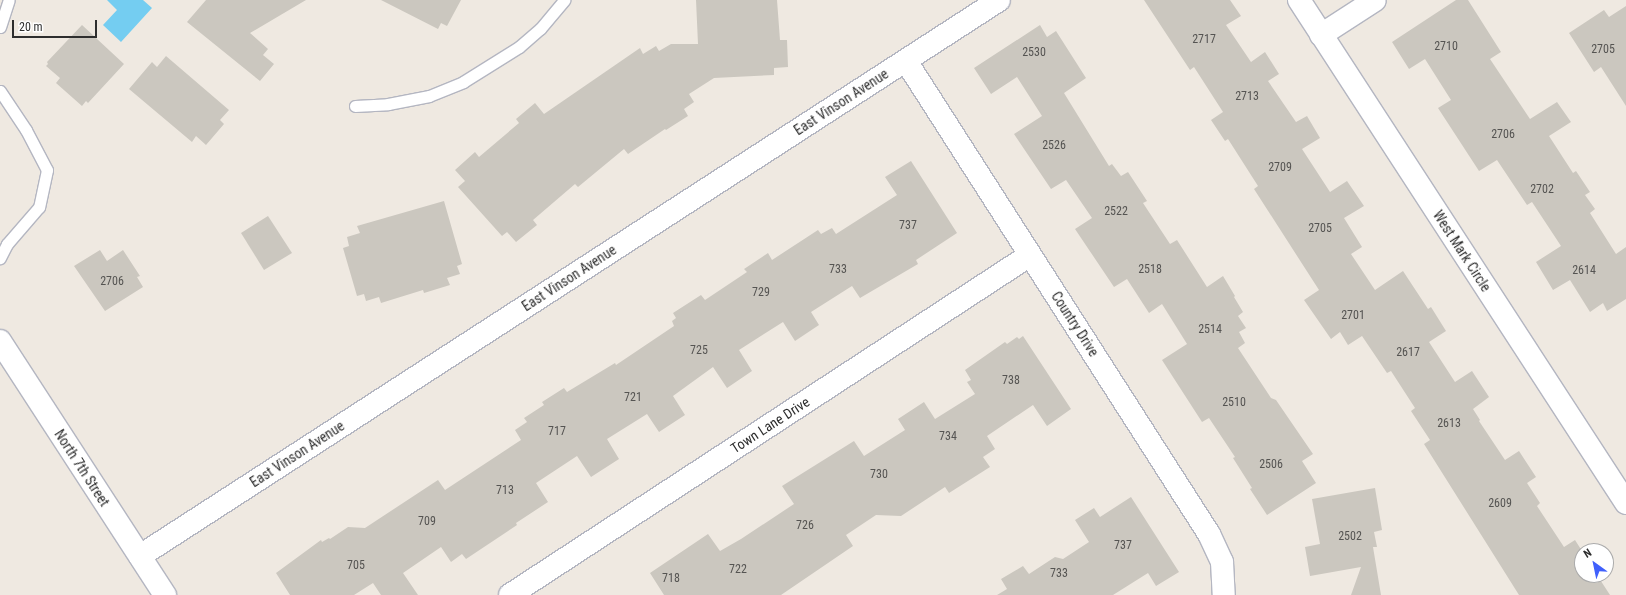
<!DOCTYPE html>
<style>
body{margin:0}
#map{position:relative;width:1626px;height:595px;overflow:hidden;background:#efe9e1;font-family:"Roboto Condensed",sans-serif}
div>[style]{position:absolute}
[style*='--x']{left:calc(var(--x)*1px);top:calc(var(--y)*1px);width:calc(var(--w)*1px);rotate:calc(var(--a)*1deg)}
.water>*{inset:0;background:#74cdf1}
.building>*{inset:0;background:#cbc7bf}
.roads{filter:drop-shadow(1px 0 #b4b6c1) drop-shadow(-1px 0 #b4b6c1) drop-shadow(0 1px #b4b6c1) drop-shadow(0 -1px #b4b6c1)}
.lane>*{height:11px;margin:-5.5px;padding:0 5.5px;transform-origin:5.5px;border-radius:5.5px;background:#fff}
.street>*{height:22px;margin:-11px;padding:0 11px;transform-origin:11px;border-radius:11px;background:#fff}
.secondary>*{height:22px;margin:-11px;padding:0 11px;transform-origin:11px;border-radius:11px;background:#fff}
span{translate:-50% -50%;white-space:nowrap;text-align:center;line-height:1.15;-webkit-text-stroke:3px #fff;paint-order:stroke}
.number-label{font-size:12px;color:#555452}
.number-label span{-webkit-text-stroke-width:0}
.street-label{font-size:14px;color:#2e2e2e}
.north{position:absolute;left:1574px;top:543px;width:40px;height:40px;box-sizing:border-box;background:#fff;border:1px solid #ababab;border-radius:50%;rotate:327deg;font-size:11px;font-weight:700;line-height:16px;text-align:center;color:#2e2e2e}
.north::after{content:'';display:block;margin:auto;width:14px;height:18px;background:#4060fc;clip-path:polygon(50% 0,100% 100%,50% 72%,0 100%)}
.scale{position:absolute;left:12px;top:20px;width:85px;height:18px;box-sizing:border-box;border:2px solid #2e2e2e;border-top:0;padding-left:5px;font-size:12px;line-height:14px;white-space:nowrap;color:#2e2e2e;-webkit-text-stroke:3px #fff;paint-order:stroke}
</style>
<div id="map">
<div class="water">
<i style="clip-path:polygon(107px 0,143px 0,152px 8px,121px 42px,103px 25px,117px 10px)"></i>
</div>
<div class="building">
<i style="clip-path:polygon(206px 0,306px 0,250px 33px,268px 49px,263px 55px,274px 64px,260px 81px,187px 22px)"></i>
<i style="clip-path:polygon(381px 0,461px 0,447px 26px,441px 23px,438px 29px)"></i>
<i style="clip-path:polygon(696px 0,777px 0,780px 40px,787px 40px,788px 67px,774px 68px,774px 75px,714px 78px,689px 94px,694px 102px,684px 109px,688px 116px,666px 130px,665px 129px,628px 154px,624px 149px,578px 187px,575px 184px,533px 220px,537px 225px,516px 242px,507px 232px,502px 236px,458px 187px,465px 181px,455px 170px,475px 152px,479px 157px,519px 123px,516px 119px,535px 103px,544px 114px,640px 48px,643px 54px,656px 46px,659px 51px,671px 44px,698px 44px)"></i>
<i style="clip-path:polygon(1144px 0,1230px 0,1241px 16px,1226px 25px,1251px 62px,1265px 52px,1279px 74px,1268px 81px,1296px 122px,1307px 116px,1320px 138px,1302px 149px,1330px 192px,1347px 181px,1364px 206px,1344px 218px,1362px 247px,1351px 254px,1375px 290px,1403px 271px,1428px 309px,1431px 307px,1446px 331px,1429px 342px,1455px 382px,1472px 371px,1489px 397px,1473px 409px,1480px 420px,1479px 421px,1505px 460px,1519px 451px,1536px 477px,1527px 483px,1540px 503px,1537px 506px,1564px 547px,1575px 540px,1582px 551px,1582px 575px,1597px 575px,1610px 595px,1519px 595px,1424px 444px,1430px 440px,1411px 411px,1415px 408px,1391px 371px,1387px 373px,1362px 336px,1348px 345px,1340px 332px,1331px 339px,1304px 300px,1319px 290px,1254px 189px,1258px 186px,1228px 139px,1225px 141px,1211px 120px,1223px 112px,1194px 67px,1190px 70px)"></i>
<i style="clip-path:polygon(1456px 0,1468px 0,1501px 52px,1490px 59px,1530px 119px,1557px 102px,1571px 122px,1549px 136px,1573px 173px,1576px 171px,1590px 192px,1585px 195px,1595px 209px,1590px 213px,1616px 254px,1626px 247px,1626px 299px,1607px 311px,1603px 303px,1590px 312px,1570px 280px,1553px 290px,1536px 262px,1561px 246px,1532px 202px,1527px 205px,1497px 160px,1479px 171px,1438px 108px,1451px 100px,1425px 59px,1409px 69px,1392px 42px)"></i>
<i style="clip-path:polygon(1626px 6px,1626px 106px,1601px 67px,1594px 72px,1569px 33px,1604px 10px,1609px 17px)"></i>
<i style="clip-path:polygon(82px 25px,124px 64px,88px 103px,86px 101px,82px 106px,56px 83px,60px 78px,46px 66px,48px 64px,47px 62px)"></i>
<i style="clip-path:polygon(1040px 25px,1047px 37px,1056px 31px,1086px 78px,1064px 93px,1109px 166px,1112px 164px,1121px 176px,1128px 172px,1147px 201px,1143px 203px,1170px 244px,1177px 240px,1207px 287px,1223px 276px,1235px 296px,1234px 297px,1243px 312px,1238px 316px,1246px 328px,1239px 332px,1245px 343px,1238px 348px,1271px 398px,1276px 400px,1313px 454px,1302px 461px,1316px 483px,1267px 515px,1250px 489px,1252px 488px,1233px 458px,1235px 457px,1209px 418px,1202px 422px,1162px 360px,1187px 344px,1162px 304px,1149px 313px,1127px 279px,1114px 287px,1075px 229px,1092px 218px,1066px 180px,1051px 189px,1014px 134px,1042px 116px,1017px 77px,991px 94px,974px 68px)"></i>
<i style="clip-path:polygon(166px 56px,229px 110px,220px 120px,224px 124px,206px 145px,196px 136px,192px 142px,129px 89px,152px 62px,157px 67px)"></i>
<i style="clip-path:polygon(911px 161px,957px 233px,916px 260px,918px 264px,860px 298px,852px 286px,811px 312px,819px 325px,795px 341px,783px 322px,739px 350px,752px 371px,727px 388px,713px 367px,673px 396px,685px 415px,659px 432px,647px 414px,607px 439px,619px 459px,591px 477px,577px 456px,536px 483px,548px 502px,516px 523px,517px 525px,466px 559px,462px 554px,451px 562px,441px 547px,403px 573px,418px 595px,381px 595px,373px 583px,354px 595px,290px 595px,276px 573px,321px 540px,322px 542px,329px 538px,330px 539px,348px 527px,365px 528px,438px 480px,445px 490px,521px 440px,515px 430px,527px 422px,524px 418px,544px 405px,542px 402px,564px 388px,567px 392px,615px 363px,616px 365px,674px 326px,672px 321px,676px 318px,673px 313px,701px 295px,705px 300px,747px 272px,744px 269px,768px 253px,772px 260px,818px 230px,821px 234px,832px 228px,836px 234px,897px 195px,885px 177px)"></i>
<i style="clip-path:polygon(444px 201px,462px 264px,457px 266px,460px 274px,447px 278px,450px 285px,424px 293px,423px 290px,381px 303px,379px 297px,366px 301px,364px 294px,357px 296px,343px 248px,349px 246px,347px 237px,360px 233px,357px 226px)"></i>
<i style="clip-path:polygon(268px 216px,292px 253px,264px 270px,241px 233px)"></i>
<i style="clip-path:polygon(100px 250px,107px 261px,123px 250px,140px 276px,137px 277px,143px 287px,105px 311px,74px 266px)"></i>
<i style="clip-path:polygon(1023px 336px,1071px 409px,1047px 426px,1033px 405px,987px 436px,995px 449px,983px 457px,990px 467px,949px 493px,945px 487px,901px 516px,876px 515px,846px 535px,853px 546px,781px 595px,664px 595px,650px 573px,708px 534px,720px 551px,741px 539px,794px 504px,782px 486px,854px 441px,864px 456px,905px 430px,898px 419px,924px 402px,935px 419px,975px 394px,967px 382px,971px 380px,965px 370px,1005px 342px,1007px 344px,1017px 337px,1019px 339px)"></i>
<i style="clip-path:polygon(1375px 488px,1382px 530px,1374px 532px,1377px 547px,1373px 547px,1381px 595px,1351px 595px,1361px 567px,1310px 576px,1305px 547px,1320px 544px,1312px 499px)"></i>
<i style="clip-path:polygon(1131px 497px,1179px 572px,1156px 586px,1148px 573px,1113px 595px,997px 595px,1007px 589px,1001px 579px,1023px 566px,1029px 574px,1055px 557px,1063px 559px,1089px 542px,1075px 520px,1094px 508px,1100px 517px)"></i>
</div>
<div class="roads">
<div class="lane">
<i style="--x:0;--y:27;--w:28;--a:-72"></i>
<i style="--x:0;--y:91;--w:47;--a:56.3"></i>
<i style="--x:26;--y:130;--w:45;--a:62.3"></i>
<i style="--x:47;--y:170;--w:38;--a:102"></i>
<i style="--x:39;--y:207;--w:49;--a:130.9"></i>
<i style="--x:7;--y:244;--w:16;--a:117"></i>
<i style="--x:355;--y:106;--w:33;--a:-3"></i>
<i style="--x:388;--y:104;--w:42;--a:-11"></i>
<i style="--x:429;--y:96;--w:37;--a:-22"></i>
<i style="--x:463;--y:82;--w:66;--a:-32"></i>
<i style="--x:519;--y:47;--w:28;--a:-41"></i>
<i style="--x:540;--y:29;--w:38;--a:-50"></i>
</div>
<div class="street">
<i style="--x:1299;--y:0;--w:600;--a:56.97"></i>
<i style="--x:1321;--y:35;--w:64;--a:-32.9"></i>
<i style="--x:906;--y:61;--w:562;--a:57.36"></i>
<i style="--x:1209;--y:534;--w:31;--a:65"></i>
<i style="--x:1222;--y:562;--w:33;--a:87"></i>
<i style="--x:510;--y:595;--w:621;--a:-33.18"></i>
</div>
<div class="secondary">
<i style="--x:0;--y:341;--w:303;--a:57"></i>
<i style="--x:140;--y:556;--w:1023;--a:-32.91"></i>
</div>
</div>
<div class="number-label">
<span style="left:1204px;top:40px">2717</span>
<span style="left:1446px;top:47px">2710</span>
<span style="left:1603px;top:50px">2705</span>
<span style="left:1034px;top:53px">2530</span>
<span style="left:1247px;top:97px">2713</span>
<span style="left:1503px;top:135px">2706</span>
<span style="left:1054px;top:146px">2526</span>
<span style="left:1280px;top:168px">2709</span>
<span style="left:1542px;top:190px">2702</span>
<span style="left:1116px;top:212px">2522</span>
<span style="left:908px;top:226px">737</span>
<span style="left:1320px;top:229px">2705</span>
<span style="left:838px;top:270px">733</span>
<span style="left:1150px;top:270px">2518</span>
<span style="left:1584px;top:271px">2614</span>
<span style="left:112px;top:282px">2706</span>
<span style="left:761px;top:293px">729</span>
<span style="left:1353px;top:316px">2701</span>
<span style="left:1210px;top:330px">2514</span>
<span style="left:699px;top:351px">725</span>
<span style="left:1408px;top:353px">2617</span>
<span style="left:1011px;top:381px">738</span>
<span style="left:633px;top:398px">721</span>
<span style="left:1234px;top:403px">2510</span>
<span style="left:1449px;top:424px">2613</span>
<span style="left:557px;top:432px">717</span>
<span style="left:948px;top:437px">734</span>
<span style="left:1271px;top:465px">2506</span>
<span style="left:879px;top:475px">730</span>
<span style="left:505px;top:491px">713</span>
<span style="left:1500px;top:504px">2609</span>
<span style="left:427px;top:522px">709</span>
<span style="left:805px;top:526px">726</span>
<span style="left:1350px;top:537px">2502</span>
<span style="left:1123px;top:546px">737</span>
<span style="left:356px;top:566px">705</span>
<span style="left:738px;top:570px">722</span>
<span style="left:1059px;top:574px">733</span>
<span style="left:671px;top:579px">718</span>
</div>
<div class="street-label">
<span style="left:841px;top:102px;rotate:-33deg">East Vinson Avenue</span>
<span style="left:1462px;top:251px;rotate:57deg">West Mark Circle</span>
<span style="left:569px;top:278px;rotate:-33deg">East Vinson Avenue</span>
<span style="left:1075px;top:324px;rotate:57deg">Country Drive</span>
<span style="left:770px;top:425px;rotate:-33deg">Town Lane Drive</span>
<span style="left:297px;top:454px;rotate:-33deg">East Vinson Avenue</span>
<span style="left:82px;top:468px;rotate:57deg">North 7th Street</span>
</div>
<div class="north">N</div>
<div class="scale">20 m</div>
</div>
